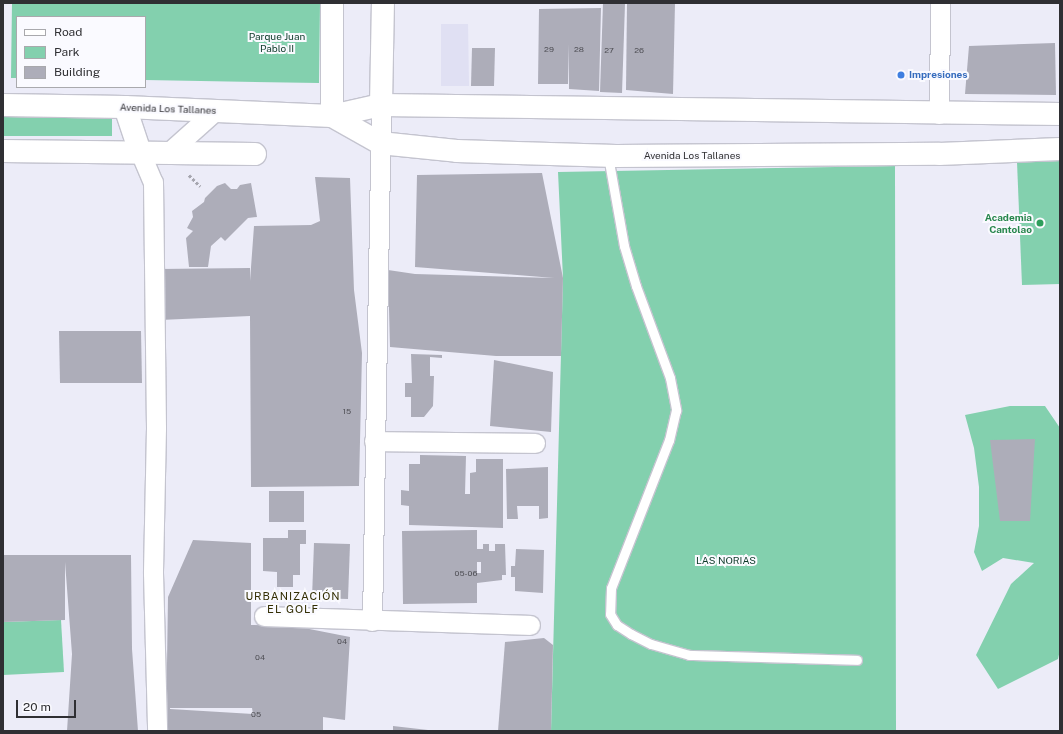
<!DOCTYPE html>
<meta charset="utf-8">
<style>
body{margin:0}
#map{position:relative;width:1063px;height:734px;overflow:hidden;background:#ececf8;font-family:"Public Sans",sans-serif}
div>[style]{position:absolute}
[style*='--x']{left:calc(var(--x)*1px);top:calc(var(--y)*1px);width:calc(var(--w)*1px);rotate:calc(var(--a)*1deg)}
.built>*{inset:0;background:#e0e0f3}
.green>*{inset:0;background:#83d0ae}
.building>*{inset:0;background:#adadb9}
.path>*{height:2.5px;margin-top:-1.25px;transform-origin:0;background:repeating-linear-gradient(90deg,#a6a6af 0 3px,transparent 0 5px)}
.roads{filter:drop-shadow(1px 0 #c4c4cf) drop-shadow(-1px 0 #c4c4cf) drop-shadow(0 1px #c4c4cf) drop-shadow(0 -1px #c4c4cf)}
.lane>*{height:9px;margin:-4.5px;padding:0 4.5px;transform-origin:4.5px;border-radius:4.5px;background:#fff}
.street>*{height:19px;margin:-9.5px;padding:0 9.5px;transform-origin:9.5px;border-radius:9.5px;background:#fff}
.secondary>*{height:22px;margin:-11px;padding:0 11px;transform-origin:11px;border-radius:11px;background:#fff}
.dots>*{width:11px;height:11px;translate:-50% -50%;box-sizing:border-box;border:2px solid #fafaff;border-radius:50%}
span{translate:-50% -50%;white-space:nowrap;text-align:center;line-height:1.15;-webkit-text-stroke:4px #fafaff;paint-order:stroke}
.number-label{font-size:8px;color:#4e4e54}
.number-label span{-webkit-text-stroke-width:0}
.park-label{font-size:10px;color:#0c3928}
.shop-label{font-size:10px;color:#366cbe;font-weight:700}
.left{translate:0 -50%;text-align:left}
.street-label{font-size:10px;color:#2f2f33}
.leisure-label{font-size:10px;color:#27864d;font-weight:700}
.right{translate:-100% -50%;text-align:right}
.neighbourhood-label{font-size:11px;color:#342f04;letter-spacing:1px}
.frame{position:absolute;inset:0;border:4px solid #2f2f33;pointer-events:none}
.legend{position:absolute;left:16px;top:16px;width:130px;height:72px;box-sizing:border-box;background:#fafaff;border:1px solid #a9a9ad;margin:0;padding:5px 7px;list-style:none;font-size:12px;color:#2f2f33}
.legend li{display:flex;align-items:center;gap:8px;height:20px}
.legend b{width:20px;border:1px solid #a9a9ad}
.scale{position:absolute;left:16px;top:700px;width:60px;height:18px;box-sizing:border-box;border:2px solid #2f2f33;border-top:0;padding-left:5px;font-size:12px;line-height:14px;white-space:nowrap;color:#2f2f33;-webkit-text-stroke:3px #fafaff;paint-order:stroke}
</style>
<div id="map">
<div class="built">
<i style="clip-path:polygon(441px 24px,468px 24px,469px 86px,441px 86px)"></i>
</div>
<div class="green">
<i style="clip-path:polygon(12px 3px,320px 3px,319px 83px,145px 80px,145px 17px,17px 17px,17px 78px,11px 78px)"></i>
<i style="clip-path:polygon(3px 117px,112px 118px,112px 136px,3px 136px)"></i>
<i style="clip-path:polygon(1060px 161px,1060px 284px,1022px 285px,1017px 162px)"></i>
<i style="clip-path:polygon(895px 166px,896px 731px,551px 731px,563px 278px,558px 172px)"></i>
<i style="clip-path:polygon(1010px 406px,1045px 406px,1060px 428px,1060px 650px,1058px 659px,998px 689px,976px 655px,1011px 584px,1034px 563px,1003px 558px,982px 571px,974px 552px,979px 526px,979px 487px,974px 448px,965px 415px)"></i>
<i style="clip-path:polygon(61px 620px,64px 672px,3px 675px,3px 622px)"></i>
</div>
<div class="building">
<i style="clip-path:polygon(603px 3px,625px 4px,622px 93px,600px 92px)"></i>
<i style="clip-path:polygon(627px 3px,675px 3px,673px 94px,626px 90px)"></i>
<i style="clip-path:polygon(601px 8px,599px 91px,569px 89px,569px 44px,568px 84px,538px 84px,539px 9px)"></i>
<i style="clip-path:polygon(1055px 43px,1056px 95px,965px 94px,969px 46px)"></i>
<i style="clip-path:polygon(472px 48px,495px 48px,494px 86px,471px 86px)"></i>
<i style="clip-path:polygon(542px 173px,563px 278px,561px 356px,496px 356px,390px 347px,388px 270px,415px 274px,554px 278px,415px 267px,417px 175px)"></i>
<i style="clip-path:polygon(315px 177px,350px 178px,354px 290px,362px 353px,359px 486px,251px 487px,250px 316px,160px 320px,159px 269px,250px 268px,250px 281px,254px 226px,311px 225px,320px 221px)"></i>
<i style="clip-path:polygon(225px 183px,231px 189px,237px 189px,240px 185px,251px 183px,257px 217px,248px 218px,225px 241px,221px 237px,211px 246px,208px 267px,189px 267px,186px 238px,193px 231px,187px 228px,193px 217px,192px 211px,204px 202px,205px 198px,217px 186px)"></i>
<i style="clip-path:polygon(59px 331px,141px 331px,142px 383px,60px 383px)"></i>
<i style="clip-path:polygon(411px 354px,442px 355px,442px 358px,430px 357px,430px 376px,434px 376px,433px 406px,424px 417px,411px 417px,411px 397px,405px 397px,405px 383px,412px 383px)"></i>
<i style="clip-path:polygon(494px 360px,553px 372px,551px 432px,490px 426px)"></i>
<i style="clip-path:polygon(1035px 439px,1030px 521px,1000px 521px,990px 440px)"></i>
<i style="clip-path:polygon(420px 455px,466px 456px,465px 494px,470px 494px,470px 473px,476px 472px,476px 459px,503px 459px,503px 528px,409px 525px,409px 506px,401px 505px,401px 490px,409px 491px,409px 464px,420px 464px)"></i>
<i style="clip-path:polygon(548px 467px,548px 518px,539px 519px,539px 506px,517px 506px,518px 519px,507px 519px,506px 469px)"></i>
<i style="clip-path:polygon(269px 491px,304px 491px,304px 522px,269px 522px)"></i>
<i style="clip-path:polygon(288px 530px,306px 530px,306px 544px,300px 544px,300px 575px,293px 575px,293px 587px,277px 587px,277px 572px,263px 571px,263px 538px,288px 538px)"></i>
<i style="clip-path:polygon(evenodd,477px 530px,477px 549px,483px 549px,483px 544px,489px 544px,489px 551px,495px 551px,495px 544px,505px 544px,506px 575px,502px 575px,502px 580px,477px 583px,477px 603px,403px 604px,402px 531px,477px 530px,477px 562px,481px 562px,481px 573px,477px 573px,477px 562px)"></i>
<i style="clip-path:polygon(evenodd,193px 540px,251px 543px,251px 625px,294px 626px,350px 637px,345px 720px,323px 717px,323px 731px,166px 731px,168px 597px,193px 540px,170px 708px,252px 708px,253px 714px,170px 709px,170px 708px)"></i>
<i style="clip-path:polygon(314px 543px,350px 544px,348px 599px,312px 598px)"></i>
<i style="clip-path:polygon(516px 549px,544px 550px,543px 593px,515px 591px,515px 577px,511px 577px,511px 566px,515px 566px)"></i>
<i style="clip-path:polygon(3px 555px,131px 555px,132px 649px,138px 731px,67px 731px,72px 654px,65px 562px,65px 620px,3px 622px)"></i>
<i style="clip-path:polygon(544px 638px,553px 645px,551px 731px,498px 731px,505px 642px)"></i>
<i style="clip-path:polygon(393px 726px,428px 730px,428px 731px,393px 731px)"></i>
</div>
<div class="path">
<i style="--x:189;--y:175;--w:16;--a:45"></i>
</div>
<div class="roads">
<div class="lane">
<i style="--x:608;--y:156;--w:91;--a:79.9"></i>
<i style="--x:624;--y:246;--w:42;--a:73.3"></i>
<i style="--x:636;--y:286;--w:98;--a:69.7"></i>
<i style="--x:670;--y:378;--w:33;--a:79"></i>
<i style="--x:676;--y:410;--w:31;--a:103"></i>
<i style="--x:669;--y:440;--w:159;--a:111.4"></i>
<i style="--x:611;--y:588;--w:26;--a:92"></i>
<i style="--x:610;--y:614;--w:13;--a:58"></i>
<i style="--x:617;--y:625;--w:17;--a:33"></i>
<i style="--x:631;--y:634;--w:22;--a:27"></i>
<i style="--x:651;--y:644;--w:40;--a:16"></i>
<i style="--x:689;--y:655;--w:168;--a:1.7"></i>
</div>
<div class="street">
<i style="--x:939;--y:114;--w:111;--a:-89.5"></i>
<i style="--x:140;--y:152;--w:33;--a:67"></i>
<i style="--x:153;--y:182;--w:246;--a:89.3"></i>
<i style="--x:156;--y:428;--w:145;--a:91.2"></i>
<i style="--x:153;--y:573;--w:158;--a:88.5"></i>
<i style="--x:168;--y:153;--w:63;--a:-41.8"></i>
<i style="--x:374;--y:441;--w:161;--a:0.7"></i>
<i style="--x:264;--y:616;--w:266;--a:1.9"></i>
<i style="--x:372;--y:621;--w:516;--a:-89"></i>
</div>
<div class="secondary">
<i style="--x:3;--y:105;--w:122;--a:0.9"></i>
<i style="--x:125;--y:107;--w:207;--a:2.5"></i>
<i style="--x:332;--y:116;--w:50;--a:-12.7"></i>
<i style="--x:381;--y:105;--w:679;--a:0.76"></i>
<i style="--x:381;--y:105;--w:102;--a:-88.9"></i>
<i style="--x:125;--y:107;--w:47;--a:71.6"></i>
<i style="--x:332;--y:116;--w:55;--a:29.4"></i>
<i style="--x:380;--y:143;--w:77;--a:5.9"></i>
<i style="--x:457;--y:151;--w:159;--a:1.8"></i>
<i style="--x:616;--y:156;--w:323;--a:-0.4"></i>
<i style="--x:939;--y:154;--w:121;--a:-2.4"></i>
<i style="--x:332;--y:116;--w:113;--a:-90"></i>
<i style="--x:3;--y:151;--w:252;--a:0.7"></i>
</div>
</div>
<div class="dots">
<i style="left:901px;top:75px;background:#3f7fe0"></i>
<i style="left:1040px;top:223px;background:#2e9e5b"></i>
</div>
<div class="number-label">
<span style="left:549px;top:50px">29</span>
<span style="left:579px;top:50px">28</span>
<span style="left:609px;top:51px">27</span>
<span style="left:639px;top:51px">26</span>
<span style="left:347px;top:412px">15</span>
<span style="left:466px;top:574px">05-06</span>
<span style="left:342px;top:642px">04</span>
<span style="left:260px;top:658px">04</span>
<span style="left:256px;top:715px">05</span>
</div>
<div class="park-label">
<span style="left:277px;top:42px">Parque Juan<br>Pablo II</span>
<span style="left:726px;top:561px">LAS NORIAS</span>
</div>
<div class="shop-label">
<span class="left" style="left:909px;top:75px">Impresiones</span>
</div>
<div class="street-label">
<span style="left:168px;top:109px;rotate:2deg">Avenida Los Tallanes</span>
<span style="left:692px;top:156px">Avenida Los Tallanes</span>
</div>
<div class="leisure-label">
<span class="right" style="left:1032px;top:223px">Academia<br>Cantolao</span>
</div>
<div class="neighbourhood-label">
<span style="left:293px;top:603px">URBANIZACIÓN<br>EL GOLF</span>
</div>
<div class="frame"></div>
<ul class="legend">
<li><b style="height:5px;background:#fff"></b>Road</li>
<li><b style="height:11px;background:#83d0ae"></b>Park</li>
<li><b style="height:11px;background:#adadb9"></b>Building</li>
</ul>
<div class="scale">20 m</div>
</div>
